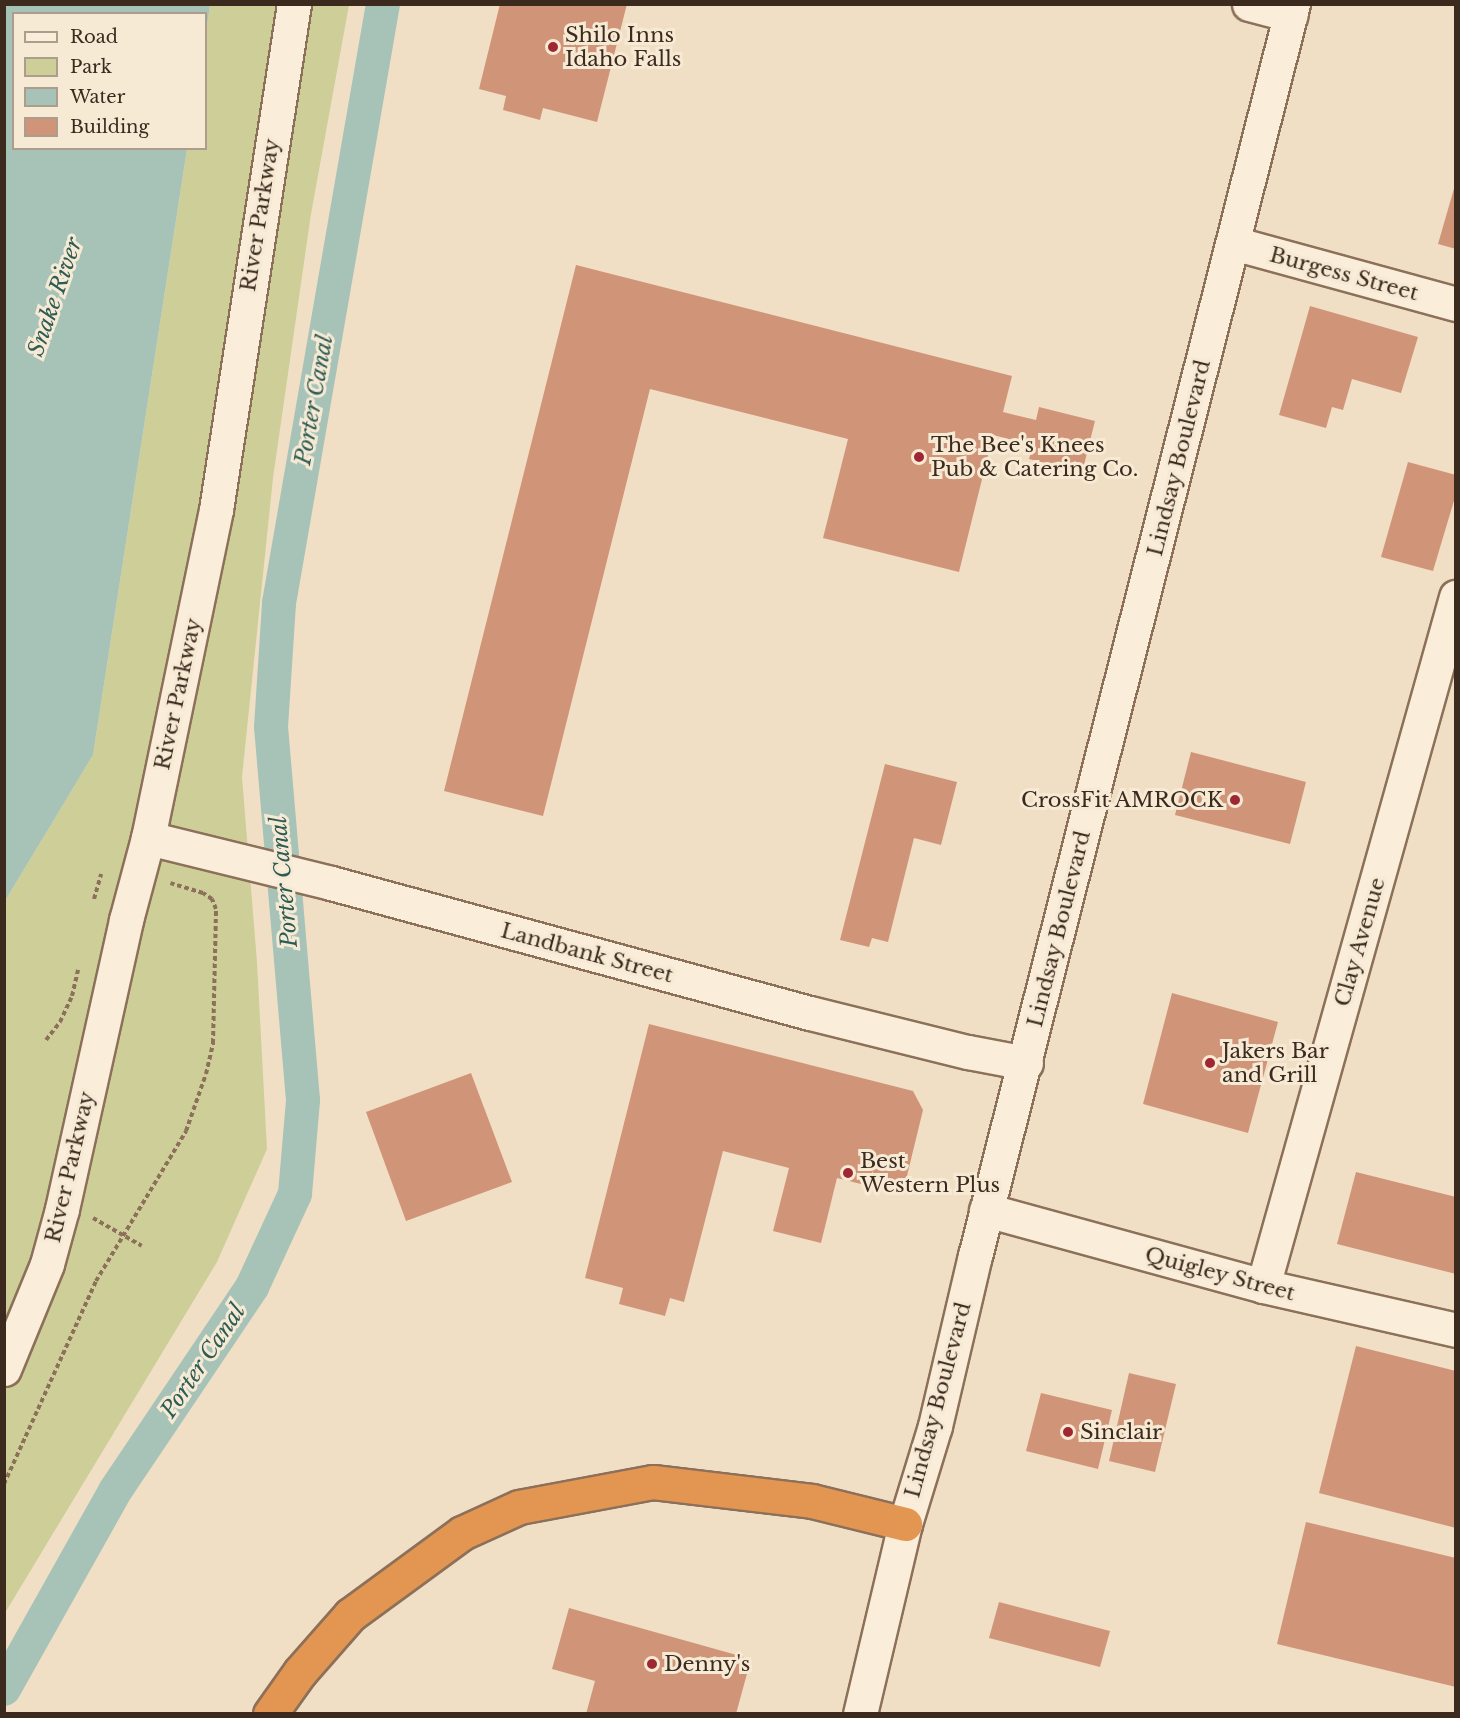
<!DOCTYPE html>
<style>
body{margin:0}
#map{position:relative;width:1460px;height:1718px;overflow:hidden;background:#f0dfc5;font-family:"Libre Baskerville",serif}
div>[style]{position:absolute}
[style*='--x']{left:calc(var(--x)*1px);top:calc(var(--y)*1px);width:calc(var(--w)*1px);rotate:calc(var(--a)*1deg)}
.green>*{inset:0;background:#cecf98}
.water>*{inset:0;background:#a7c3b8}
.canal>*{height:34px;margin:-17px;padding:0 17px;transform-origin:17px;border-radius:17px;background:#a7c3b8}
.building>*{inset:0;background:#d09579}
.path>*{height:4px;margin-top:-2px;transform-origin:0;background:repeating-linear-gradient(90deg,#8c705a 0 4.5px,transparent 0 7.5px)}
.roads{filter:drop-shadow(2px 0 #8c705a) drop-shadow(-2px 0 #8c705a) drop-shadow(0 2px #8c705a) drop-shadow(0 -2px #8c705a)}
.minor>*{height:33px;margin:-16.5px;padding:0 16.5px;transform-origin:16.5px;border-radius:16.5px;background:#faedd9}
.highway>*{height:33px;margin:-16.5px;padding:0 16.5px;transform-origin:16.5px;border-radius:16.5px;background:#e39652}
.dots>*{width:16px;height:16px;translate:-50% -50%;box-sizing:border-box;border:3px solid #f7ead5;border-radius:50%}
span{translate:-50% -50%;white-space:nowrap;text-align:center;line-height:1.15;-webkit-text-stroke:6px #f7ead5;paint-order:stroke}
.poi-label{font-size:21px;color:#3c2a1e}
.left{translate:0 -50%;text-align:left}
.right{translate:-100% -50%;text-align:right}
.street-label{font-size:21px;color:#3c2a1e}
.water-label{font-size:22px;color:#2d5c55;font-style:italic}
.frame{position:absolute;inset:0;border:6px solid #3c2a1e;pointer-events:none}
.legend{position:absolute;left:12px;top:12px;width:195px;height:138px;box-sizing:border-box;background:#f7ead5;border:2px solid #ac9d8c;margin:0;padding:8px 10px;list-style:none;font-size:18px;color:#3c2a1e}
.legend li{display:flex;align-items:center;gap:12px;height:30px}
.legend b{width:30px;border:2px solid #ac9d8c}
</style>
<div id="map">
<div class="green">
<i style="clip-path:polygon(210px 5px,349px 5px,311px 214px,273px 478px,242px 777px,257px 962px,267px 1149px,217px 1262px,5px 1613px,5px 901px,93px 755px,187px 149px,206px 148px,206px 33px)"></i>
</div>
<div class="water">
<i style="clip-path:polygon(5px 4px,210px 5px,206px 33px,206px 14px,14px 14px,14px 148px,187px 149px,93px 755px,5px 901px)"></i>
</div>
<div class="canal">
<i style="--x:4;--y:1689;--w:227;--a:-60.7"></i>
<i style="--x:115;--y:1491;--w:246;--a:-56.1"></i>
<i style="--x:252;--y:1287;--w:102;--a:-65.2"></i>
<i style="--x:295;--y:1194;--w:94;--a:-85.1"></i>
<i style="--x:303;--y:1100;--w:374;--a:-94.9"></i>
<i style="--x:271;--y:727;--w:124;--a:-86.3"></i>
<i style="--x:279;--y:603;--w:608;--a:-80.15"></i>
</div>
<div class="building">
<i style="clip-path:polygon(500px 4px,627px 4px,597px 122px,543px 108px,540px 120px,503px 110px,506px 96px,479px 89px)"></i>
<i style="clip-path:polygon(1455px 185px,1456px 185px,1456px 249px,1438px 244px)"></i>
<i style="clip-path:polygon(576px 265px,1012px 376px,1003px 412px,1036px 420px,1039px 407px,1095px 421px,1082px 473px,1029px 459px,1033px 445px,993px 435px,959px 572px,823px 538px,848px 439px,650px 389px,543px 816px,444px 791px)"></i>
<i style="clip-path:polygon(1310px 306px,1418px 337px,1401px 393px,1352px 379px,1343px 410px,1332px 407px,1326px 428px,1279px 415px)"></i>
<i style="clip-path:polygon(1408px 462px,1456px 475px,1456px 494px,1433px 571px,1381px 557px)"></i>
<i style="clip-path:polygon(1191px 752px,1306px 782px,1290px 844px,1175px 815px)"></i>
<i style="clip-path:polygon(885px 764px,957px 782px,941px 845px,914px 838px,888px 942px,872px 938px,869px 947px,840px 940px)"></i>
<i style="clip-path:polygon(1172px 993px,1278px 1022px,1248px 1133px,1143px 1104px)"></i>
<i style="clip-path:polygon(649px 1024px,913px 1091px,923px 1110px,906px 1180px,889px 1191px,837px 1178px,821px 1243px,773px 1231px,789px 1168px,723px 1151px,684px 1302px,670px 1298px,665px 1316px,619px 1304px,623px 1288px,585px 1278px)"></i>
<i style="clip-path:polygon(471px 1073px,512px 1182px,406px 1221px,366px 1112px)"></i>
<i style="clip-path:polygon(1356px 1172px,1456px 1197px,1456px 1274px,1337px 1244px)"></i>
<i style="clip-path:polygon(1356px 1346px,1456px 1371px,1456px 1528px,1319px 1493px)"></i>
<i style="clip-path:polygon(1129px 1373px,1176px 1384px,1155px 1472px,1109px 1461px)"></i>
<i style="clip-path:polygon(1041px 1393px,1112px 1410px,1098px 1469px,1026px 1451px)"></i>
<i style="clip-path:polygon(1306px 1522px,1456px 1558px,1456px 1687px,1277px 1644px)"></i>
<i style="clip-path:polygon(999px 1602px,1110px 1631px,1100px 1667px,989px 1638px)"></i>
<i style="clip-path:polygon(569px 1608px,751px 1659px,736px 1714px,586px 1714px,595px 1681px,552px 1669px)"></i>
</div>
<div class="path">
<i style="--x:94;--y:899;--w:26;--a:-74"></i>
<i style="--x:46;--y:1040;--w:23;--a:-52"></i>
<i style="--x:60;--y:1022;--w:29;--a:-65"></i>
<i style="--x:72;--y:996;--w:27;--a:-77"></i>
<i style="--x:93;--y:1218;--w:56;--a:29.7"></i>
<i style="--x:4;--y:1484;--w:223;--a:-65.6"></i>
<i style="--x:96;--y:1281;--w:175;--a:-59"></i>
<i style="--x:186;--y:1131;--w:60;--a:-70.7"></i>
<i style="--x:206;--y:1074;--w:32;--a:-77"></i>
<i style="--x:213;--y:1043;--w:134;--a:-88.7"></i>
<i style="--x:216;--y:909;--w:11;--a:-112"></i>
<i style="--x:212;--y:899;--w:11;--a:-146"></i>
<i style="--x:203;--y:893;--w:34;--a:-163"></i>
</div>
<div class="roads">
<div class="minor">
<i style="--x:1249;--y:4;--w:43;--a:14.7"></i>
<i style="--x:1233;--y:243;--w:231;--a:15.3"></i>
<i style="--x:148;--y:838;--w:188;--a:13.8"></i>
<i style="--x:331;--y:883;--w:496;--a:15.2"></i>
<i style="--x:810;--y:1013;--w:163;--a:13.9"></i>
<i style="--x:968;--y:1052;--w:59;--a:10.7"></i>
<i style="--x:986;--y:1210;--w:287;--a:15.3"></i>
<i style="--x:1263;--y:1286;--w:198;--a:12.8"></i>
<i style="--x:1263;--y:1286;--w:716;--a:-74.35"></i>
<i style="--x:4;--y:1369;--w:113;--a:-67.7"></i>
<i style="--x:47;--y:1264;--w:57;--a:-74.7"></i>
<i style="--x:62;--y:1209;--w:296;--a:-77.5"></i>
<i style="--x:126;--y:920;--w:85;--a:-75"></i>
<i style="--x:148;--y:838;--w:335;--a:-78.3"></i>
<i style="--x:216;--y:510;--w:512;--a:-81.24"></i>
<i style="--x:860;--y:1714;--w:195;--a:-76.7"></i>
<i style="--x:905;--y:1524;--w:102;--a:-73"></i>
<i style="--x:935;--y:1426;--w:175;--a:-76.8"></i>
<i style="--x:975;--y:1256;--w:1292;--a:-75.75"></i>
</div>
<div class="highway">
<i style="--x:270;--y:1714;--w:52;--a:-54.5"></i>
<i style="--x:300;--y:1672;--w:76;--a:-48.7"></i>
<i style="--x:350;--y:1615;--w:139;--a:-36.2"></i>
<i style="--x:462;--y:1533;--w:63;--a:-24.5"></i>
<i style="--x:519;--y:1507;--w:136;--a:-10.6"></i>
<i style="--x:653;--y:1482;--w:160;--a:6.8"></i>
<i style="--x:812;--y:1501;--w:96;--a:13.9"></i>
</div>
</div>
<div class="dots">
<i style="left:553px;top:47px;background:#9f2732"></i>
<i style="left:919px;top:457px;background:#9f2732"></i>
<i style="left:1235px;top:800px;background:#9f2732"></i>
<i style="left:1210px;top:1063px;background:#9f2732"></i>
<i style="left:848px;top:1173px;background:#9f2732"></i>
<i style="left:1068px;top:1432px;background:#9f2732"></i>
<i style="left:652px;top:1664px;background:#9f2732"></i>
</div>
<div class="poi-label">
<span class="left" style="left:565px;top:47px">Shilo Inns<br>Idaho Falls</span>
<span class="left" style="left:931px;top:457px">The Bee's Knees<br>Pub &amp; Catering Co.</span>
<span class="right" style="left:1223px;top:800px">CrossFit AMROCK</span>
<span class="left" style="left:1222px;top:1063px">Jakers Bar<br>and Grill</span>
<span class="left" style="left:860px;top:1173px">Best<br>Western Plus</span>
<span class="left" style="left:1080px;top:1432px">Sinclair</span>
<span class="left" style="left:664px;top:1664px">Denny's</span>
</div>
<div class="street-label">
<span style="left:260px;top:215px;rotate:-81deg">River Parkway</span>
<span style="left:1344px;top:274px;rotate:15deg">Burgess Street</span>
<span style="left:1179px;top:458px;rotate:-76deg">Lindsay Boulevard</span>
<span style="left:178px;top:694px;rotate:-78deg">River Parkway</span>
<span style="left:1059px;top:929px;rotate:-76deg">Lindsay Boulevard</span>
<span style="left:1360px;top:942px;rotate:-74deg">Clay Avenue</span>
<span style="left:587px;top:953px;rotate:15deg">Landbank Street</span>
<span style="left:70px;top:1167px;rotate:-77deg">River Parkway</span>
<span style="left:1220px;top:1274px;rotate:15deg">Quigley Street</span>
<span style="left:938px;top:1400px;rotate:-75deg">Lindsay Boulevard</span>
</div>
<div class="water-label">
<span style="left:55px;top:297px;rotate:-71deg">Snake River</span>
<span style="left:314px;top:400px;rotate:-80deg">Porter Canal</span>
<span style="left:284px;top:882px;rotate:-95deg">Porter Canal</span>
<span style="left:203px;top:1361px;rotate:-56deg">Porter Canal</span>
</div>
<div class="frame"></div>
<ul class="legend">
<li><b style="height:8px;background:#faedd9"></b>Road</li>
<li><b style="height:16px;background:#cecf98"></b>Park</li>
<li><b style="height:16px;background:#a7c3b8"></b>Water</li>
<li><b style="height:16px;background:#d09579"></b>Building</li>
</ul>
</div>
